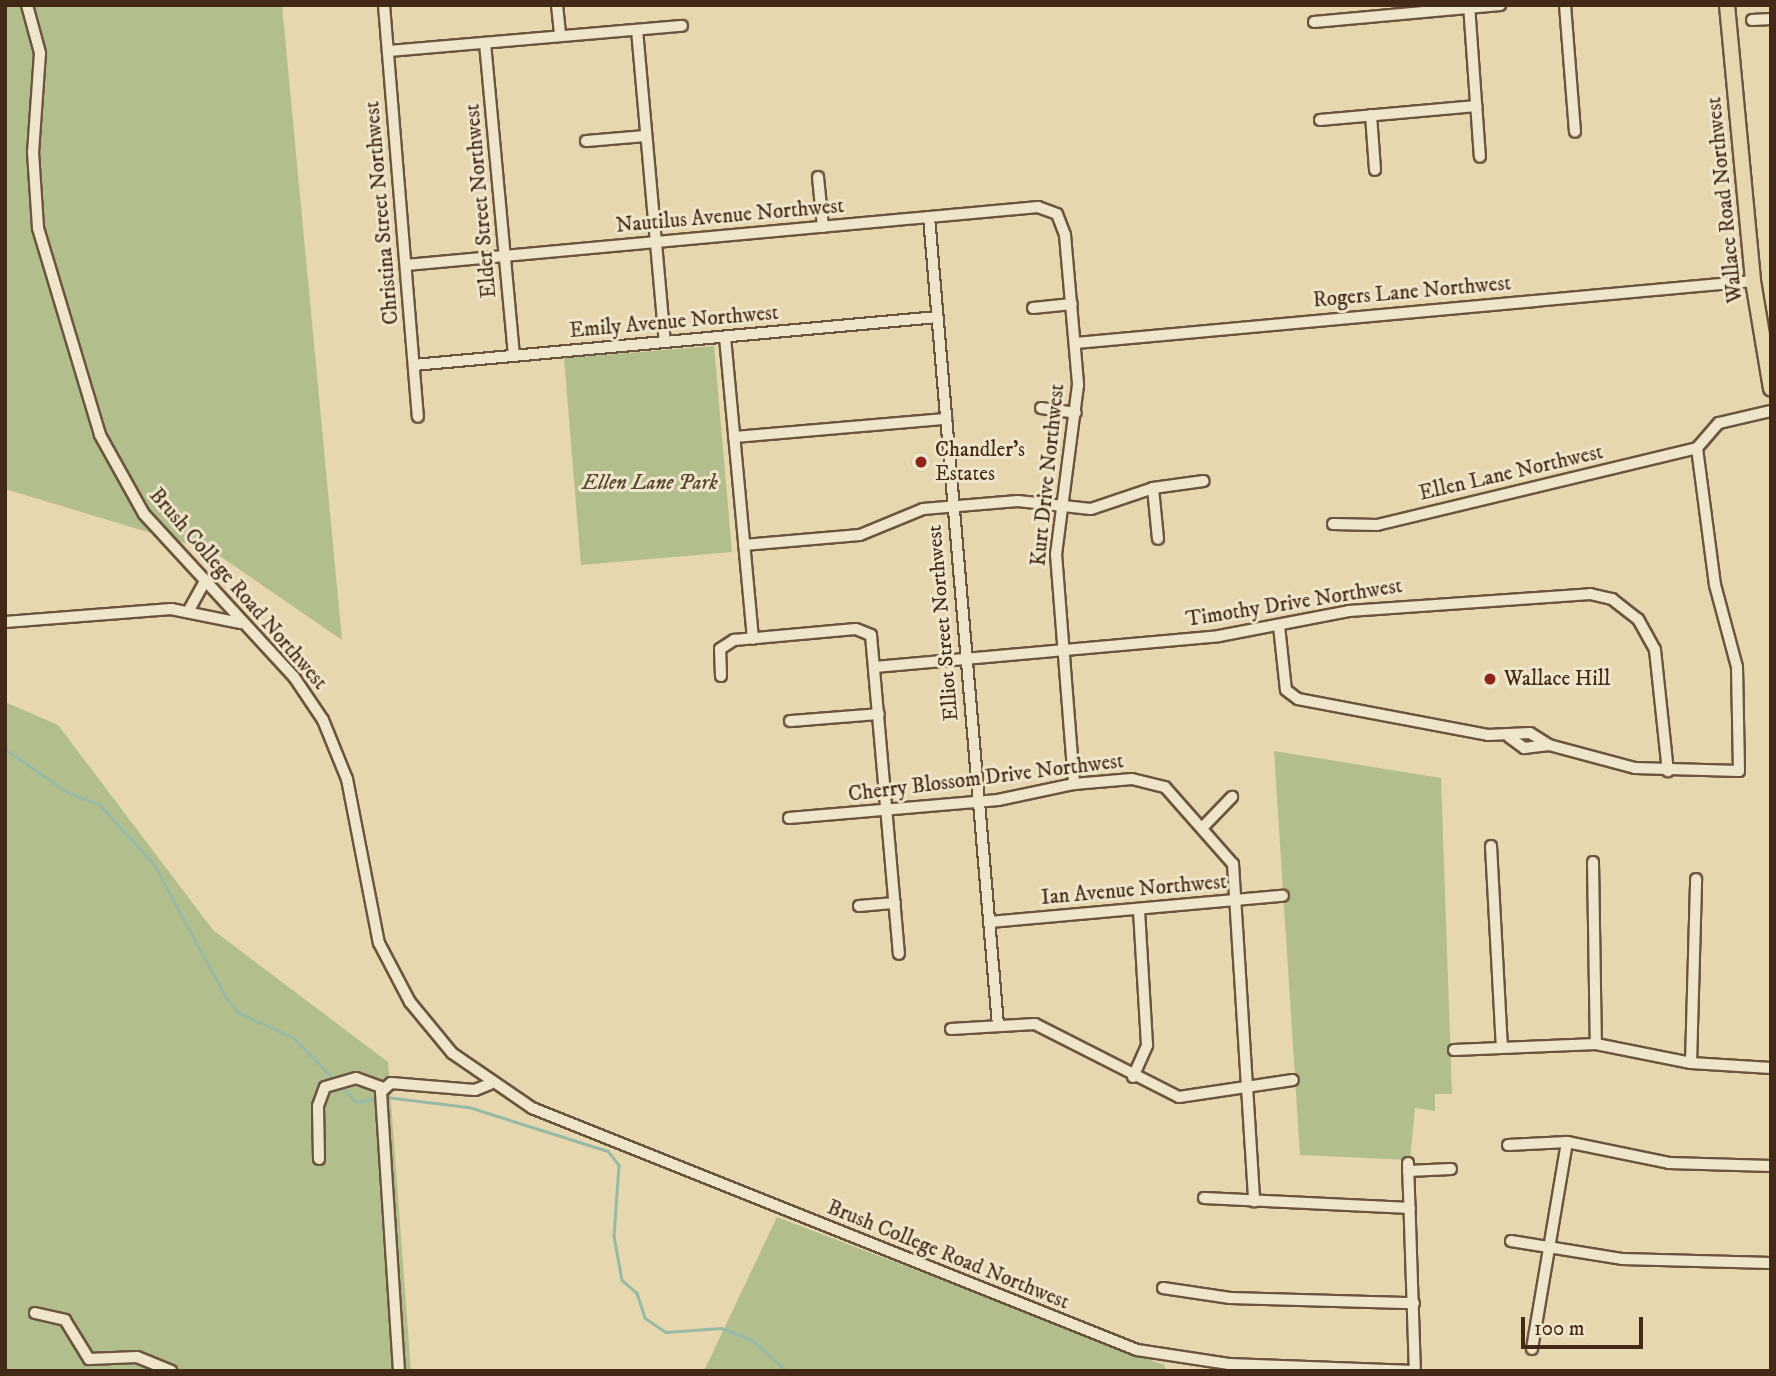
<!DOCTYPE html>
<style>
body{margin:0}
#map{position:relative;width:1776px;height:1376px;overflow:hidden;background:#e7d7ae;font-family:"IM FELL DW Pica",serif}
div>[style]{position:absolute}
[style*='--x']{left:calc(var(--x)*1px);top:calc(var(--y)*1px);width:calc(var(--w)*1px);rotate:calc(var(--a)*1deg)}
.green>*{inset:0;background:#b2bf8d}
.round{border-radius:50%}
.stream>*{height:2.5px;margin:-1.25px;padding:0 1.25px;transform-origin:1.25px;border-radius:1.25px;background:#97baa7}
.roads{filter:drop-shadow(2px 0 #6c553e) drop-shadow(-2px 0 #6c553e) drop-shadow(0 2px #6c553e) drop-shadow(0 -2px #6c553e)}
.minor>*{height:10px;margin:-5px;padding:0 5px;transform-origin:5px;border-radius:5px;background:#efe5ca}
.major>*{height:14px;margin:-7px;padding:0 7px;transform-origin:7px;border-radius:7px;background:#e7d7ae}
.dots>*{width:19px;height:19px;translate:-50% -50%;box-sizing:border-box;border:4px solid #efe5ca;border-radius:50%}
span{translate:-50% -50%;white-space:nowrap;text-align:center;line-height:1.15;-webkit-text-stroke:6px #efe5ca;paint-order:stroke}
.street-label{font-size:21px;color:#432a18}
.poi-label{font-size:21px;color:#432a18}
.left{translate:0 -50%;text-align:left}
.park-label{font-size:21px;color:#59482f;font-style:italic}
.frame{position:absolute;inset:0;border:7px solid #432a18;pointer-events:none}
.scale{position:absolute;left:1521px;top:1317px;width:122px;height:32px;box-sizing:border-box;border:4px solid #432a18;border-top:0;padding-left:9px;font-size:21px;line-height:24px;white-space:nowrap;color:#432a18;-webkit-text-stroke:5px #efe5ca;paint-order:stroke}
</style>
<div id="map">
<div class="green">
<i style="clip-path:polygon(5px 5px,282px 5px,342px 640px,214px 552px,5px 489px)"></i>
<i style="clip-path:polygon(714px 346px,732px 552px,581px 565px,564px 358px)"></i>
<i class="round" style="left:911px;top:452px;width:20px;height:20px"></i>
<i style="clip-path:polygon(5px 702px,58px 725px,213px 930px,388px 1062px,411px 1371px,5px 1371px)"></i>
<i style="clip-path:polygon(1274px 751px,1441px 778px,1452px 1094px,1435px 1094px,1435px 1111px,1415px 1108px,1410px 1160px,1300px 1155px)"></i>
<i style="clip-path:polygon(777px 1217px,1164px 1365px,1166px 1371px,704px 1371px)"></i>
</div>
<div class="stream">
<i style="--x:5;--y:749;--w:75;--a:34.7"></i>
<i style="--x:67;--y:792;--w:34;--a:21"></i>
<i style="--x:99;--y:804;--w:81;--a:47.5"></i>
<i style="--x:154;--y:864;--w:151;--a:61.6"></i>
<i style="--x:226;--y:997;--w:21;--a:51"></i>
<i style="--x:239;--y:1013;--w:60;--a:24.4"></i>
<i style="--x:294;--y:1038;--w:60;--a:45.7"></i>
<i style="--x:341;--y:1086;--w:22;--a:47"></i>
<i style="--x:356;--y:1102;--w:24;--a:-9"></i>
<i style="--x:386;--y:1097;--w:84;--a:6.9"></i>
<i style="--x:469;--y:1107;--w:146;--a:17.6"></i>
<i style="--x:608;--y:1151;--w:18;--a:52"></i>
<i style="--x:619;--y:1165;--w:71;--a:94"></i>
<i style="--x:614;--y:1236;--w:45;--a:79.7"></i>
<i style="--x:622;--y:1280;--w:20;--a:41"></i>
<i style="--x:637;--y:1293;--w:26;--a:72"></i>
<i style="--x:645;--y:1318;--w:25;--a:34"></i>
<i style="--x:666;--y:1332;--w:55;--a:-4.2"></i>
<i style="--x:721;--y:1328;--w:33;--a:21"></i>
<i style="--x:752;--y:1340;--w:47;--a:41.5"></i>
</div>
<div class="roads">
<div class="minor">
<i style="--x:27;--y:5;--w:50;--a:74.8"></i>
<i style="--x:40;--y:53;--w:99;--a:94"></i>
<i style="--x:33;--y:152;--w:76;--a:86.2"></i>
<i style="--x:38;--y:228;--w:216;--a:73.3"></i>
<i style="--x:100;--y:435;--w:90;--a:60.9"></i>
<i style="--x:144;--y:514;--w:222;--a:47.4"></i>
<i style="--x:294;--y:677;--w:52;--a:56"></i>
<i style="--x:323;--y:720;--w:64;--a:67.9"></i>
<i style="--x:347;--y:779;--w:167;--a:79"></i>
<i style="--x:379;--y:943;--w:67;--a:62.3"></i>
<i style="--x:410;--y:1002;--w:66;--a:50.5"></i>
<i style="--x:452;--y:1053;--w:97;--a:34.5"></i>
<i style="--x:532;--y:1108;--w:652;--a:21.8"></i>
<i style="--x:1137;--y:1350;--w:93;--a:8.7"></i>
<i style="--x:1229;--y:1364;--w:185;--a:2.2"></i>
<i style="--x:384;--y:5;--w:413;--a:85.3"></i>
<i style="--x:557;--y:5;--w:31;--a:84"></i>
<i style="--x:1469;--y:5;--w:152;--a:85.9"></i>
<i style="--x:1565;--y:5;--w:127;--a:85.5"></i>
<i style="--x:1752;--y:20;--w:19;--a:-3"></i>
<i style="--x:1314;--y:22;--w:187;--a:-5.2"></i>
<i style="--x:637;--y:30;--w:313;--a:84.9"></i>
<i style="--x:485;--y:43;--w:314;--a:84.7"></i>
<i style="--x:388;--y:51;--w:295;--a:-4.9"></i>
<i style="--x:1371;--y:115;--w:55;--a:85.8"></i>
<i style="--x:1320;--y:120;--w:157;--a:-5.1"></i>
<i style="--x:586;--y:141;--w:60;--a:-4.8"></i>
<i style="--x:818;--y:177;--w:50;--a:84.3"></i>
<i style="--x:929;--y:217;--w:811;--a:85.12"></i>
<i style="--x:406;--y:265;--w:635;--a:-5.24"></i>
<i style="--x:1038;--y:207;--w:20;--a:20"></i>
<i style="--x:1057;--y:214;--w:22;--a:69"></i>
<i style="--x:1065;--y:235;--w:151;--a:85"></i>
<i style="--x:1078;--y:385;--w:170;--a:97.4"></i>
<i style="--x:1056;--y:554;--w:231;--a:85.5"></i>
<i style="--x:1033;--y:308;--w:39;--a:-6"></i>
<i style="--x:725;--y:337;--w:303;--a:84.7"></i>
<i style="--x:1076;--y:343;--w:680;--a:-5.23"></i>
<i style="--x:414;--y:365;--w:525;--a:-5.24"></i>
<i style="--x:1041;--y:408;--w:35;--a:8"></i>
<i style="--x:734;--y:437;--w:213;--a:-4.9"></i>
<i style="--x:1153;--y:488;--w:51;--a:84.4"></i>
<i style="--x:1333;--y:524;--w:44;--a:1.3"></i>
<i style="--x:1377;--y:525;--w:329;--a:-13.5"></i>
<i style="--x:744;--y:545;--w:116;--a:-4.9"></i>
<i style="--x:860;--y:535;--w:68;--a:-22.4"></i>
<i style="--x:923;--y:509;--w:95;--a:-4.8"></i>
<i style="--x:1018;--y:501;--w:73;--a:6.3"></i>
<i style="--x:1091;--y:509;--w:65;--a:-18.7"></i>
<i style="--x:1153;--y:488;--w:51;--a:-7.8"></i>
<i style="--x:189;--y:610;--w:33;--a:-61"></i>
<i style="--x:5;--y:622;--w:167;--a:-4.5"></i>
<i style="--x:171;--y:609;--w:70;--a:11.5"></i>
<i style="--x:1279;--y:626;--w:64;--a:83.8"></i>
<i style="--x:1286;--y:690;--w:15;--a:37"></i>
<i style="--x:1298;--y:699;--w:193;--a:10.7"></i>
<i style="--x:1488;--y:735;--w:42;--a:-2.7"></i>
<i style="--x:1530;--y:733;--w:22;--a:32"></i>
<i style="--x:1549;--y:745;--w:89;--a:15"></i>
<i style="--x:1635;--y:768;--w:104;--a:1.7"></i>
<i style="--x:1739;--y:771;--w:104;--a:-91.1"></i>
<i style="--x:1737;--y:667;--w:85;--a:-105"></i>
<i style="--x:1715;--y:585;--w:138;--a:-97.5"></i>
<i style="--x:1697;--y:448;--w:33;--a:-49"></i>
<i style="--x:1719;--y:423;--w:53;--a:-13"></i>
<i style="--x:875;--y:667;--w:345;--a:-5.1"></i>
<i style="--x:1219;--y:636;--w:132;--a:-10.9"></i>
<i style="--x:1349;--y:611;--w:242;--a:-4"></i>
<i style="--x:1590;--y:594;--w:23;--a:13"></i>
<i style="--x:1612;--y:599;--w:33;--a:38"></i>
<i style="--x:1638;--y:619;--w:35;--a:61"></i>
<i style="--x:1655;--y:650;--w:122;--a:83.9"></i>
<i style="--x:721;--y:676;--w:27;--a:-92"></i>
<i style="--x:720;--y:649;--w:17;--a:-33"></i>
<i style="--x:734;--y:640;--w:122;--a:-5.2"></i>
<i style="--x:856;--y:629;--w:16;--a:22"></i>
<i style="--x:871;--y:635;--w:320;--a:85"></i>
<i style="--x:790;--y:721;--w:89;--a:-4.5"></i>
<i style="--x:1509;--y:737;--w:19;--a:36"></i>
<i style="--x:1524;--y:748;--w:25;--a:-7"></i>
<i style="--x:789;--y:818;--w:210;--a:-4.9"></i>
<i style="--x:998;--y:800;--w:78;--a:-11.9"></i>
<i style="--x:1074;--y:784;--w:58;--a:-4.9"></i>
<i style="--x:1132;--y:779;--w:34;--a:14"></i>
<i style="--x:1165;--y:787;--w:103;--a:48.6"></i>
<i style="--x:1233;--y:864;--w:338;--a:86.4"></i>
<i style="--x:1203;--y:827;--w:42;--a:-46"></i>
<i style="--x:1491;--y:846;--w:201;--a:86.9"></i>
<i style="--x:1593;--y:862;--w:182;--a:89.1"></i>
<i style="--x:859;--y:906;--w:36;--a:-5"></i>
<i style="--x:989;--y:922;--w:295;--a:-5.1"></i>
<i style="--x:951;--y:1029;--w:84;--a:-3.4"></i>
<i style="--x:1035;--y:1024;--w:161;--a:26.9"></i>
<i style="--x:1179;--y:1097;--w:115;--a:-8.5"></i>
<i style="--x:1454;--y:1050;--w:142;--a:-2.4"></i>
<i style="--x:1596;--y:1044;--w:97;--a:11.3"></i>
<i style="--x:1691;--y:1063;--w:80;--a:3.6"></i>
<i style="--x:1691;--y:1063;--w:184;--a:-88.4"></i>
<i style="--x:1133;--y:1077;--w:35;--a:-66"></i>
<i style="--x:1147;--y:1045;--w:136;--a:-93.4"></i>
<i style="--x:1508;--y:1145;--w:59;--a:-2.9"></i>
<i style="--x:1567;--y:1142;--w:104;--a:11.6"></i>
<i style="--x:1669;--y:1163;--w:102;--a:1.7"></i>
<i style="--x:319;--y:1159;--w:53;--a:-91.1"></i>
<i style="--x:318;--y:1106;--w:20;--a:-70"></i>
<i style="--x:325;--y:1087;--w:32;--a:-16"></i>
<i style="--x:356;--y:1078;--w:29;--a:20"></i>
<i style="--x:1408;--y:1163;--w:208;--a:88.1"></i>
<i style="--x:1408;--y:1171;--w:43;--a:-2.7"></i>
<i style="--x:1204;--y:1198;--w:206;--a:2.8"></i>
<i style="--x:1511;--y:1241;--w:112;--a:9.2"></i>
<i style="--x:1622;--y:1259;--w:149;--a:1.5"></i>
<i style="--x:1163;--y:1288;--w:68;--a:8.5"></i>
<i style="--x:1230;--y:1298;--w:184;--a:1.6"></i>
<i style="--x:35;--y:1313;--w:31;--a:13"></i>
<i style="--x:65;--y:1320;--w:46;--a:58.4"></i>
<i style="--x:89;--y:1359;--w:48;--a:-2.4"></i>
<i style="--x:137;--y:1357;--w:37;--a:22"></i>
<i style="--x:1532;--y:1349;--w:210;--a:-80.4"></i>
<i style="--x:399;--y:1371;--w:280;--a:-93.7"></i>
<i style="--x:381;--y:1092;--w:13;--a:-42"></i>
<i style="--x:391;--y:1083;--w:84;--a:4.8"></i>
<i style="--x:475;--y:1090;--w:16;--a:-22"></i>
</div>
<div class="major">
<i style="--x:1727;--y:5;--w:277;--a:84.6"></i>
<i style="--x:1753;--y:281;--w:109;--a:80.5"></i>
</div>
</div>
<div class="dots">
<i style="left:921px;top:462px;background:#8f2418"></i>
<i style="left:1490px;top:679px;background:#8f2418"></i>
</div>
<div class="street-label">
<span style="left:1725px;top:200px;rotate:-96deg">Wallace Road Northwest</span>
<span style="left:481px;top:201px;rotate:-95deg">Elder Street Northwest</span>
<span style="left:382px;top:213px;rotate:-95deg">Christina Street Northwest</span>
<span style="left:730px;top:216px;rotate:-5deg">Nautilus Avenue Northwest</span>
<span style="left:1412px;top:292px;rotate:-5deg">Rogers Lane Northwest</span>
<span style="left:674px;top:322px;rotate:-5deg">Emily Avenue Northwest</span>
<span style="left:1511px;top:473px;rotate:-13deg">Ellen Lane Northwest</span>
<span style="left:1048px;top:475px;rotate:-84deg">Kurt Drive Northwest</span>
<span style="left:238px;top:589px;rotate:49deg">Brush College Road Northwest</span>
<span style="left:1294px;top:603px;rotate:-9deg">Timothy Drive Northwest</span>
<span style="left:943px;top:623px;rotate:-95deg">Elliot Street Northwest</span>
<span style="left:986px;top:778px;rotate:-7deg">Cherry Blossom Drive Northwest</span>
<span style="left:1134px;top:890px;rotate:-5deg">Ian Avenue Northwest</span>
<span style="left:948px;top:1255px;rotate:22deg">Brush College Road Northwest</span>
</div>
<div class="poi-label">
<span class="left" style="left:935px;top:462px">Chandler's<br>Estates</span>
<span class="left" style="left:1504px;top:679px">Wallace Hill</span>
</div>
<div class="park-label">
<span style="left:650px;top:483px">Ellen Lane Park</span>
</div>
<div class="frame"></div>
<div class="scale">100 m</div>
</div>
